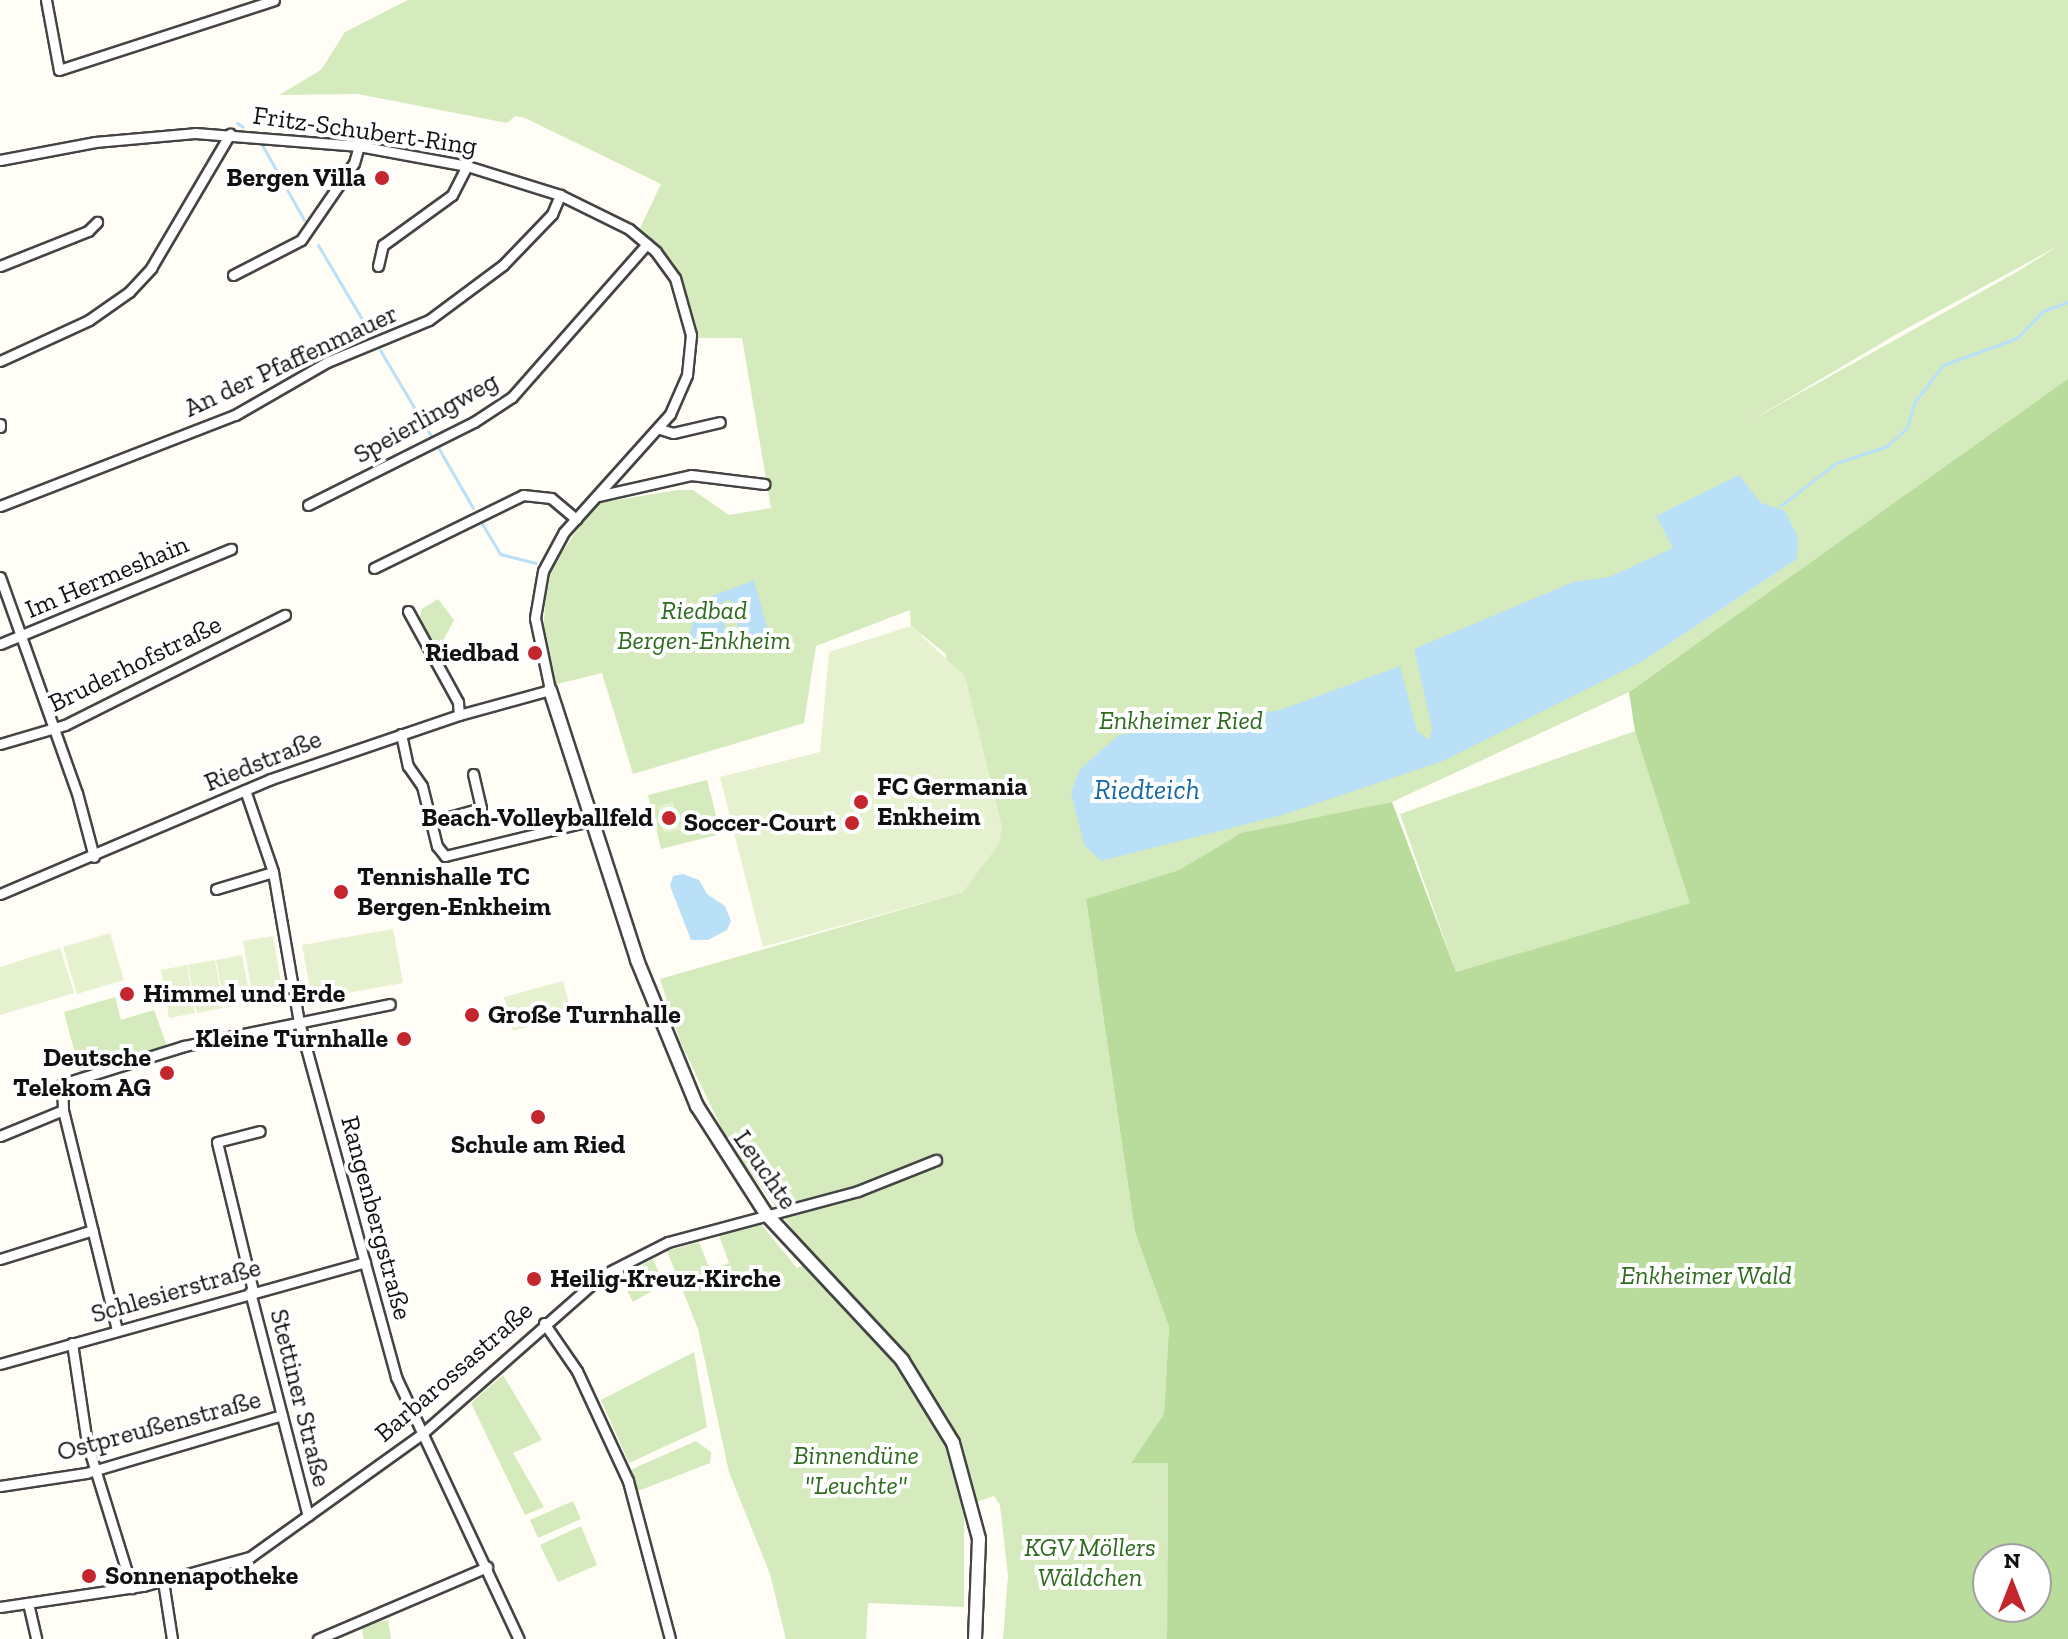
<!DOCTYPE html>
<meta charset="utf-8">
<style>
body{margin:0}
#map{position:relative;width:2068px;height:1639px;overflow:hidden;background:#fffdf5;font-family:"Zilla Slab",serif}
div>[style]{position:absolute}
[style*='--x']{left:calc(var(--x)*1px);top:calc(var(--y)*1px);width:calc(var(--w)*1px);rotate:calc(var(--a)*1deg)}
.green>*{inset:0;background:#d5ebbd}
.forest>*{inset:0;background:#b9dc9c}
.pitch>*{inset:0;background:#e6f2cf}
.water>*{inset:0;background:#b9e0f7}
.stream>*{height:3px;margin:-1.5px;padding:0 1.5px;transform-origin:1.5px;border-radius:1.5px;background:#b9e0f7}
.roads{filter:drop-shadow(2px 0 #444) drop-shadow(-2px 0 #444) drop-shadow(0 2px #444) drop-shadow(0 -2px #444)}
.minor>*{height:9px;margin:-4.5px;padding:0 4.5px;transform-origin:4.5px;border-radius:4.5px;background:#fff}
.tertiary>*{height:12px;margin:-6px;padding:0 6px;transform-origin:6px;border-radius:6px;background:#fff}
.dots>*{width:22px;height:22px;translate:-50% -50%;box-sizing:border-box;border:4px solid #fff;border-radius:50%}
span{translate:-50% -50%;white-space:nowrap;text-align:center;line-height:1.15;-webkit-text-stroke:8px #fff;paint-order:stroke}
.street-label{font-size:26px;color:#111}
.poi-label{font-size:26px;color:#111;font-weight:700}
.right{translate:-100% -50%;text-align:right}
.left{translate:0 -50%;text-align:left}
.park-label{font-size:26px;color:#2f6b1f;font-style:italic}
.water-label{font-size:28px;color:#1768a6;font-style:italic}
.north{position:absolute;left:1972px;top:1543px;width:80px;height:80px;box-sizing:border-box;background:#fff;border:2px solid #a0a0a0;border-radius:50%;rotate:0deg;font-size:22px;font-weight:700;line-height:32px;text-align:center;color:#111}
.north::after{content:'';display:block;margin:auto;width:28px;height:36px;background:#c4262e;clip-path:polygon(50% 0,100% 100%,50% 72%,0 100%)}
</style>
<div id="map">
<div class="green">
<i style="clip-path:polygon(evenodd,408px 0,2068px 0,2068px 425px,1676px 658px,1629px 692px,1392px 802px,1236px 836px,1179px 870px,1086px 899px,1135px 1232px,1169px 1327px,1164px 1414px,1132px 1462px,1168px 1463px,1167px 1639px,1003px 1639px,1008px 1576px,1000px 1505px,994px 1496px,964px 1506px,964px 1607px,868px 1603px,866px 1639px,786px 1639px,770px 1574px,729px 1472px,698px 1329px,667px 1251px,699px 1242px,710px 1270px,729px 1263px,719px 1235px,760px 1223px,797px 1268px,815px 1260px,729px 1144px,680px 1041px,660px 979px,963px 892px,946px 654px,911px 626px,910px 610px,816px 646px,804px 723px,633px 774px,602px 673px,553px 685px,543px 636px,547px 575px,591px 509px,599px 503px,678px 490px,693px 490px,729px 515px,771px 508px,742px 338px,696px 338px,674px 263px,640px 228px,661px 184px,525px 118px,515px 116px,507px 123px,358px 94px,279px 95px,321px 70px,345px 32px,408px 0,2060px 245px,2015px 273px,1750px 421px,1902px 331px,2060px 245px)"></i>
<i style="clip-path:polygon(438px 599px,454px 620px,444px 639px,432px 644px,419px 619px,422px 609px)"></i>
<i style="clip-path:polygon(1635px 731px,1691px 903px,1456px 972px,1400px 814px)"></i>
<i style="clip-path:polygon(707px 780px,721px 834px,661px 849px,648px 795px)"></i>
<i style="clip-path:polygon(115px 997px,121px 1020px,154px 1010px,167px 1046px,80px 1073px,64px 1012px)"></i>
<i style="clip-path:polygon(653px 1259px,664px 1284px,633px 1302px,620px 1277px)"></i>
<i style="clip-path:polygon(694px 1352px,707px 1427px,629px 1463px,601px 1400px)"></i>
<i style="clip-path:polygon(503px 1375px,542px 1440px,513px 1453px,544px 1507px,525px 1515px,471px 1403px)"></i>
<i style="clip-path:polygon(696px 1441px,711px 1452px,710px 1463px,638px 1491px,630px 1470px)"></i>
<i style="clip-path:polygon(573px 1501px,581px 1519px,538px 1538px,530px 1520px)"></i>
<i style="clip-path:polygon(581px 1526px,597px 1565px,558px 1582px,540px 1545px)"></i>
<i style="clip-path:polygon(388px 1620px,391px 1639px,364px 1639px,361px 1626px)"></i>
</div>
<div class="forest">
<i style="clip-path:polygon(evenodd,2068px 379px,2068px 1639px,1167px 1639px,1168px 1463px,1131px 1463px,1164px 1414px,1169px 1327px,1135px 1232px,1086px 899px,1179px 870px,1241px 833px,1392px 802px,1456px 972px,1690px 903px,1635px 731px,1629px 692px,2068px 379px,1988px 1559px,2036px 1559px,2036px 1607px,1988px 1607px,1988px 1559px)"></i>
</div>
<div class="pitch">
<i style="clip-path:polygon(911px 626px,965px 676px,1002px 827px,999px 844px,963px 892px,763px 947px,720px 777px,820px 752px,829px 652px)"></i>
<i style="clip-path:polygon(673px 802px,680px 830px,664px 833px,658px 806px)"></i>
<i style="clip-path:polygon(393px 929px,403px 983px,312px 999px,302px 945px)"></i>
<i style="clip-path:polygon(110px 933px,124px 980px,77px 994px,63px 947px)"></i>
<i style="clip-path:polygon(273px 936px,282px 988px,252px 993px,243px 941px)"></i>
<i style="clip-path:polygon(60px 948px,74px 993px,0 1015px,0 967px)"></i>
<i style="clip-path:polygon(242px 955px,251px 1003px,225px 1008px,216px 960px)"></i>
<i style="clip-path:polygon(215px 960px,223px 1008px,197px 1013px,188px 965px)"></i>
<i style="clip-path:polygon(187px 965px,195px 1013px,169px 1018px,161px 970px)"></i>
<i style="clip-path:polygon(563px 981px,572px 1015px,513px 1031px,504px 997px)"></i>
</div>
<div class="water">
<i style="clip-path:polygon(1739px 475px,1761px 503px,1785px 511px,1798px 537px,1797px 559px,1643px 661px,1443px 761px,1282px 815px,1101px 861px,1084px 845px,1071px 793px,1080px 769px,1119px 735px,1280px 710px,1400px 666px,1417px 731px,1429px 740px,1432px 729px,1414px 649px,1573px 582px,1609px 577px,1673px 548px,1656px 516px)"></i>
<i style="clip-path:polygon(754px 580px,772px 645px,745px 652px,730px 599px,718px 605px,729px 640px,702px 647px,690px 635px,699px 601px)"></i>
<i style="clip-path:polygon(683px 874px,699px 880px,707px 894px,725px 906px,731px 921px,727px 930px,708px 940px,691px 940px,670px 886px,673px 876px)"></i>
</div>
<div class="stream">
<i style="--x:237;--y:123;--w:7;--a:34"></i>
<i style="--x:261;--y:143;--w:88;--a:60.8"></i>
<i style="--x:318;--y:245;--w:106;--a:59.3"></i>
<i style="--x:380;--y:350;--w:100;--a:59.3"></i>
<i style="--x:439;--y:449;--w:68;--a:60"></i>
<i style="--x:1780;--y:506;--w:71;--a:-37.5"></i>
<i style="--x:1836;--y:463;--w:54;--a:-18.4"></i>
<i style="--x:1887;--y:446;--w:27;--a:-42"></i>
<i style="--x:1907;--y:428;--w:26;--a:-74"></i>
<i style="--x:1914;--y:403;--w:48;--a:-52.7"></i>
<i style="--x:1943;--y:365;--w:79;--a:-20"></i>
<i style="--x:2017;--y:338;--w:37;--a:-46"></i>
<i style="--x:2043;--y:311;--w:27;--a:-20"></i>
<i style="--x:481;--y:522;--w:37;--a:59"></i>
<i style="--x:500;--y:554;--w:37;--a:14"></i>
</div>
<div class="roads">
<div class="minor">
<i style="--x:46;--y:0;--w:71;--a:79.5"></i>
<i style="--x:59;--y:70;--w:226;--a:-18"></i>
<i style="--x:0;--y:160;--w:97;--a:-10.7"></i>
<i style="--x:95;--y:142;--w:100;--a:-5.1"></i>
<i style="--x:195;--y:133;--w:165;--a:4.5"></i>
<i style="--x:359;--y:146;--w:110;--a:10.5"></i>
<i style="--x:467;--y:166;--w:97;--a:17.3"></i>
<i style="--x:560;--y:195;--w:77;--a:26.2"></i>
<i style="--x:629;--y:229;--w:35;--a:40"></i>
<i style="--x:656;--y:252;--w:32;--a:54"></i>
<i style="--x:675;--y:278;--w:59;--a:74.3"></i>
<i style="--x:691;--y:335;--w:40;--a:95.7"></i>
<i style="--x:687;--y:375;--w:43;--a:113.6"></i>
<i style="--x:670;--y:414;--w:159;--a:131.9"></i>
<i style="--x:564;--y:532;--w:44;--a:118.3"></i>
<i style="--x:543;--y:571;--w:48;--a:99.7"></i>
<i style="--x:535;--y:618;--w:74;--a:78.2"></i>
<i style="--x:550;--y:690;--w:94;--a:164.6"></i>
<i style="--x:459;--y:715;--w:199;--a:161.2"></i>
<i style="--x:271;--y:779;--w:294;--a:157"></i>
<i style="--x:0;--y:266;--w:95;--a:-21.7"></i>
<i style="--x:88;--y:231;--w:13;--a:-45"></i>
<i style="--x:378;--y:266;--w:22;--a:-77"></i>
<i style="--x:383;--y:245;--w:85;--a:-35.9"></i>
<i style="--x:452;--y:195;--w:33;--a:-63"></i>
<i style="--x:233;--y:275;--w:76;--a:-27.2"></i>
<i style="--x:301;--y:240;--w:93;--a:-55.5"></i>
<i style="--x:354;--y:163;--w:18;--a:-74"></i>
<i style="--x:0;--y:361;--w:98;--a:-24.7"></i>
<i style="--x:89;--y:320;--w:49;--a:-35"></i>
<i style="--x:129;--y:292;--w:33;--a:-47"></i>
<i style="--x:151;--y:268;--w:156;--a:-59.5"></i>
<i style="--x:0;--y:424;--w:3;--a:90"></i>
<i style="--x:660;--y:429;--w:14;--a:17"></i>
<i style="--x:673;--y:433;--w:48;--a:-13.2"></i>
<i style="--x:598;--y:496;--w:95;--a:-12.7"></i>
<i style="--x:691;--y:475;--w:74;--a:7"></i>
<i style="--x:308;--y:505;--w:186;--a:-26.6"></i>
<i style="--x:474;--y:422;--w:45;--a:-33.3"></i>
<i style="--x:512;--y:397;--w:204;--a:-48.6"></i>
<i style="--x:0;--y:506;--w:252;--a:-21.2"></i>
<i style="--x:235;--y:415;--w:106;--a:-29.9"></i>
<i style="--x:327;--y:362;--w:110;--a:-22.4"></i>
<i style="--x:429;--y:320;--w:92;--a:-36.6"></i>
<i style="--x:503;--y:265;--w:71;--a:-46.1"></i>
<i style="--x:552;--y:214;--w:21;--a:-67"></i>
<i style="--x:374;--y:568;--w:166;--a:-26.1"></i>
<i style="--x:523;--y:495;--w:28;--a:6"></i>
<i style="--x:551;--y:498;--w:33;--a:40"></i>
<i style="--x:0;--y:577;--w:229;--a:70.4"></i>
<i style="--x:77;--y:793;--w:66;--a:75.1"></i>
<i style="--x:408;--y:611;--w:104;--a:61.2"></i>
<i style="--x:458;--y:702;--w:13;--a:86"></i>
<i style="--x:0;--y:644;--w:250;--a:-22.4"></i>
<i style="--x:401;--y:734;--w:33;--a:78"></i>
<i style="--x:408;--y:766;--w:24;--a:55"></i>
<i style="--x:422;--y:786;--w:62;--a:76"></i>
<i style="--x:437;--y:846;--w:13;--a:51"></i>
<i style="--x:445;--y:856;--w:149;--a:-13.6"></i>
<i style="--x:0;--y:744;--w:68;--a:-16.3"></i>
<i style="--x:65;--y:725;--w:246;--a:-26.6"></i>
<i style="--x:245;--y:790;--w:87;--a:71.1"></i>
<i style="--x:273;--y:872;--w:152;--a:80.2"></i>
<i style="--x:299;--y:1022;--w:368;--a:74.7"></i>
<i style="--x:396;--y:1377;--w:289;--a:64.9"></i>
<i style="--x:431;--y:822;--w:52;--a:-15.6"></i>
<i style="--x:481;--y:808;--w:35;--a:-103"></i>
<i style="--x:216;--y:889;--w:59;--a:-16.6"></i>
<i style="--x:0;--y:1136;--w:68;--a:-22.4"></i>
<i style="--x:0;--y:1259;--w:97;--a:-17.3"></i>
<i style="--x:253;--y:1291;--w:153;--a:-103.6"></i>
<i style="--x:217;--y:1142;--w:44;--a:-14.3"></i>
<i style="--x:250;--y:1292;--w:231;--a:75.5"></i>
<i style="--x:544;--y:1323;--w:58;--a:55.5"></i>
<i style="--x:577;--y:1371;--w:121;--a:65.1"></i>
<i style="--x:628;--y:1481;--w:163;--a:75.1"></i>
<i style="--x:117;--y:1330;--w:227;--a:-103.8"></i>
<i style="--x:63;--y:1110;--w:26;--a:-92"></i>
<i style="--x:62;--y:1084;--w:128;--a:-17.3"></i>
<i style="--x:184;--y:1046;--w:210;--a:-11.5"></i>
<i style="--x:72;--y:1343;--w:101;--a:81.5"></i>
<i style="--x:87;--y:1443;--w:152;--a:72.8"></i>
<i style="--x:0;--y:1364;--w:379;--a:-15.6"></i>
<i style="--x:0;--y:1486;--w:87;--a:-8.6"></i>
<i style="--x:86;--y:1473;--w:204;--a:-16.5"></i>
<i style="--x:163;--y:1581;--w:59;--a:81.2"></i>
<i style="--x:28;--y:1603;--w:37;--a:77"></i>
<i style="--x:0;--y:1607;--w:145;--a:-8.4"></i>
<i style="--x:143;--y:1586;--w:111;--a:-15.2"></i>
<i style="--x:250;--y:1557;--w:213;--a:-35.6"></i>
<i style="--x:423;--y:1433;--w:237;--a:-41.4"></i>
<i style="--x:601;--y:1276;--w:75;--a:-26.9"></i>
<i style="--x:668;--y:1242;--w:197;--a:-15"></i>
<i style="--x:858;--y:1191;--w:84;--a:-21.7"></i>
<i style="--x:318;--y:1639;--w:184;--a:-23.1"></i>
</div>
<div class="tertiary">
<i style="--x:550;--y:690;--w:284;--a:72.1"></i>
<i style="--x:637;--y:960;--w:158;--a:67.7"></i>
<i style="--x:697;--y:1106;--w:128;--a:57.4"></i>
<i style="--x:766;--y:1214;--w:200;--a:47"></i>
<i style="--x:902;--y:1360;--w:97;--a:58.4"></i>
<i style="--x:953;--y:1443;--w:99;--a:74.8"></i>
<i style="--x:979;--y:1539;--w:100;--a:92.3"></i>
</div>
</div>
<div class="dots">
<i style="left:382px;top:178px;background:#c4262e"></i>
<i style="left:535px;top:653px;background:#c4262e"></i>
<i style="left:861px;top:802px;background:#c4262e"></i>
<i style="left:669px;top:818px;background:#c4262e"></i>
<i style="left:852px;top:823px;background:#c4262e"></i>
<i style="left:341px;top:892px;background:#c4262e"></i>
<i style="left:127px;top:994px;background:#c4262e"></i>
<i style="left:472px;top:1015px;background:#c4262e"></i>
<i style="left:404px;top:1039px;background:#c4262e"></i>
<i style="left:167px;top:1073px;background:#c4262e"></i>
<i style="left:538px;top:1117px;background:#c4262e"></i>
<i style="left:534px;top:1279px;background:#c4262e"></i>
<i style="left:89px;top:1576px;background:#c4262e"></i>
</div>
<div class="street-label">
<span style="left:365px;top:131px;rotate:8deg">Fritz-Schubert-Ring</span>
<span style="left:291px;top:361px;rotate:-25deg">An der Pfaffenmauer</span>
<span style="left:426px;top:418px;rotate:-29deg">Speierlingweg</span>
<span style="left:107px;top:577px;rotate:-23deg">Im Hermeshain</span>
<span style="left:135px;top:664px;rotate:-26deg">Bruderhofstraße</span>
<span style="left:263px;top:761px;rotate:-22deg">Riedstraße</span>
<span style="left:765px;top:1170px;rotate:55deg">Leuchte</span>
<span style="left:376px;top:1218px;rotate:75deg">Rangenbergstraße</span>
<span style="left:176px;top:1291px;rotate:-16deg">Schlesierstraße</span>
<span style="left:454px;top:1372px;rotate:-41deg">Barbarossastraße</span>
<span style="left:300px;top:1398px;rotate:76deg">Stettiner Straße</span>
<span style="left:159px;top:1426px;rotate:-15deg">Ostpreußenstraße</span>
</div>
<div class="poi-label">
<span class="right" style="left:366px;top:178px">Bergen Villa</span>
<span class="right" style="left:519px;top:653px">Riedbad</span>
<span class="left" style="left:877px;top:802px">FC Germania<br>Enkheim</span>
<span class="right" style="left:653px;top:818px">Beach-Volleyballfeld</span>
<span class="right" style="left:836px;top:823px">Soccer-Court</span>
<span class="left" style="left:357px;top:892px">Tennishalle TC<br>Bergen-Enkheim</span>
<span class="left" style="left:143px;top:994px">Himmel und Erde</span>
<span class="left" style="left:488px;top:1015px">Große Turnhalle</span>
<span class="right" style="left:388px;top:1039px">Kleine Turnhalle</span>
<span class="right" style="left:151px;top:1073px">Deutsche<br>Telekom AG</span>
<span style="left:538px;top:1145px">Schule am Ried</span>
<span class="left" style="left:550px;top:1279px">Heilig-Kreuz-Kirche</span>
<span class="left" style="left:105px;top:1576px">Sonnenapotheke</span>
</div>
<div class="park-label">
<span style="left:704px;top:626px">Riedbad<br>Bergen-Enkheim</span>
<span style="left:1181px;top:721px">Enkheimer Ried</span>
<span style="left:1706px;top:1276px">Enkheimer Wald</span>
<span style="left:856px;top:1471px">Binnendüne<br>"Leuchte"</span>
<span style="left:1090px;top:1563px">KGV Möllers<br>Wäldchen</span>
</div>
<div class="water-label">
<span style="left:1147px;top:790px">Riedteich</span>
</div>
<div class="north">N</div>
</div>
